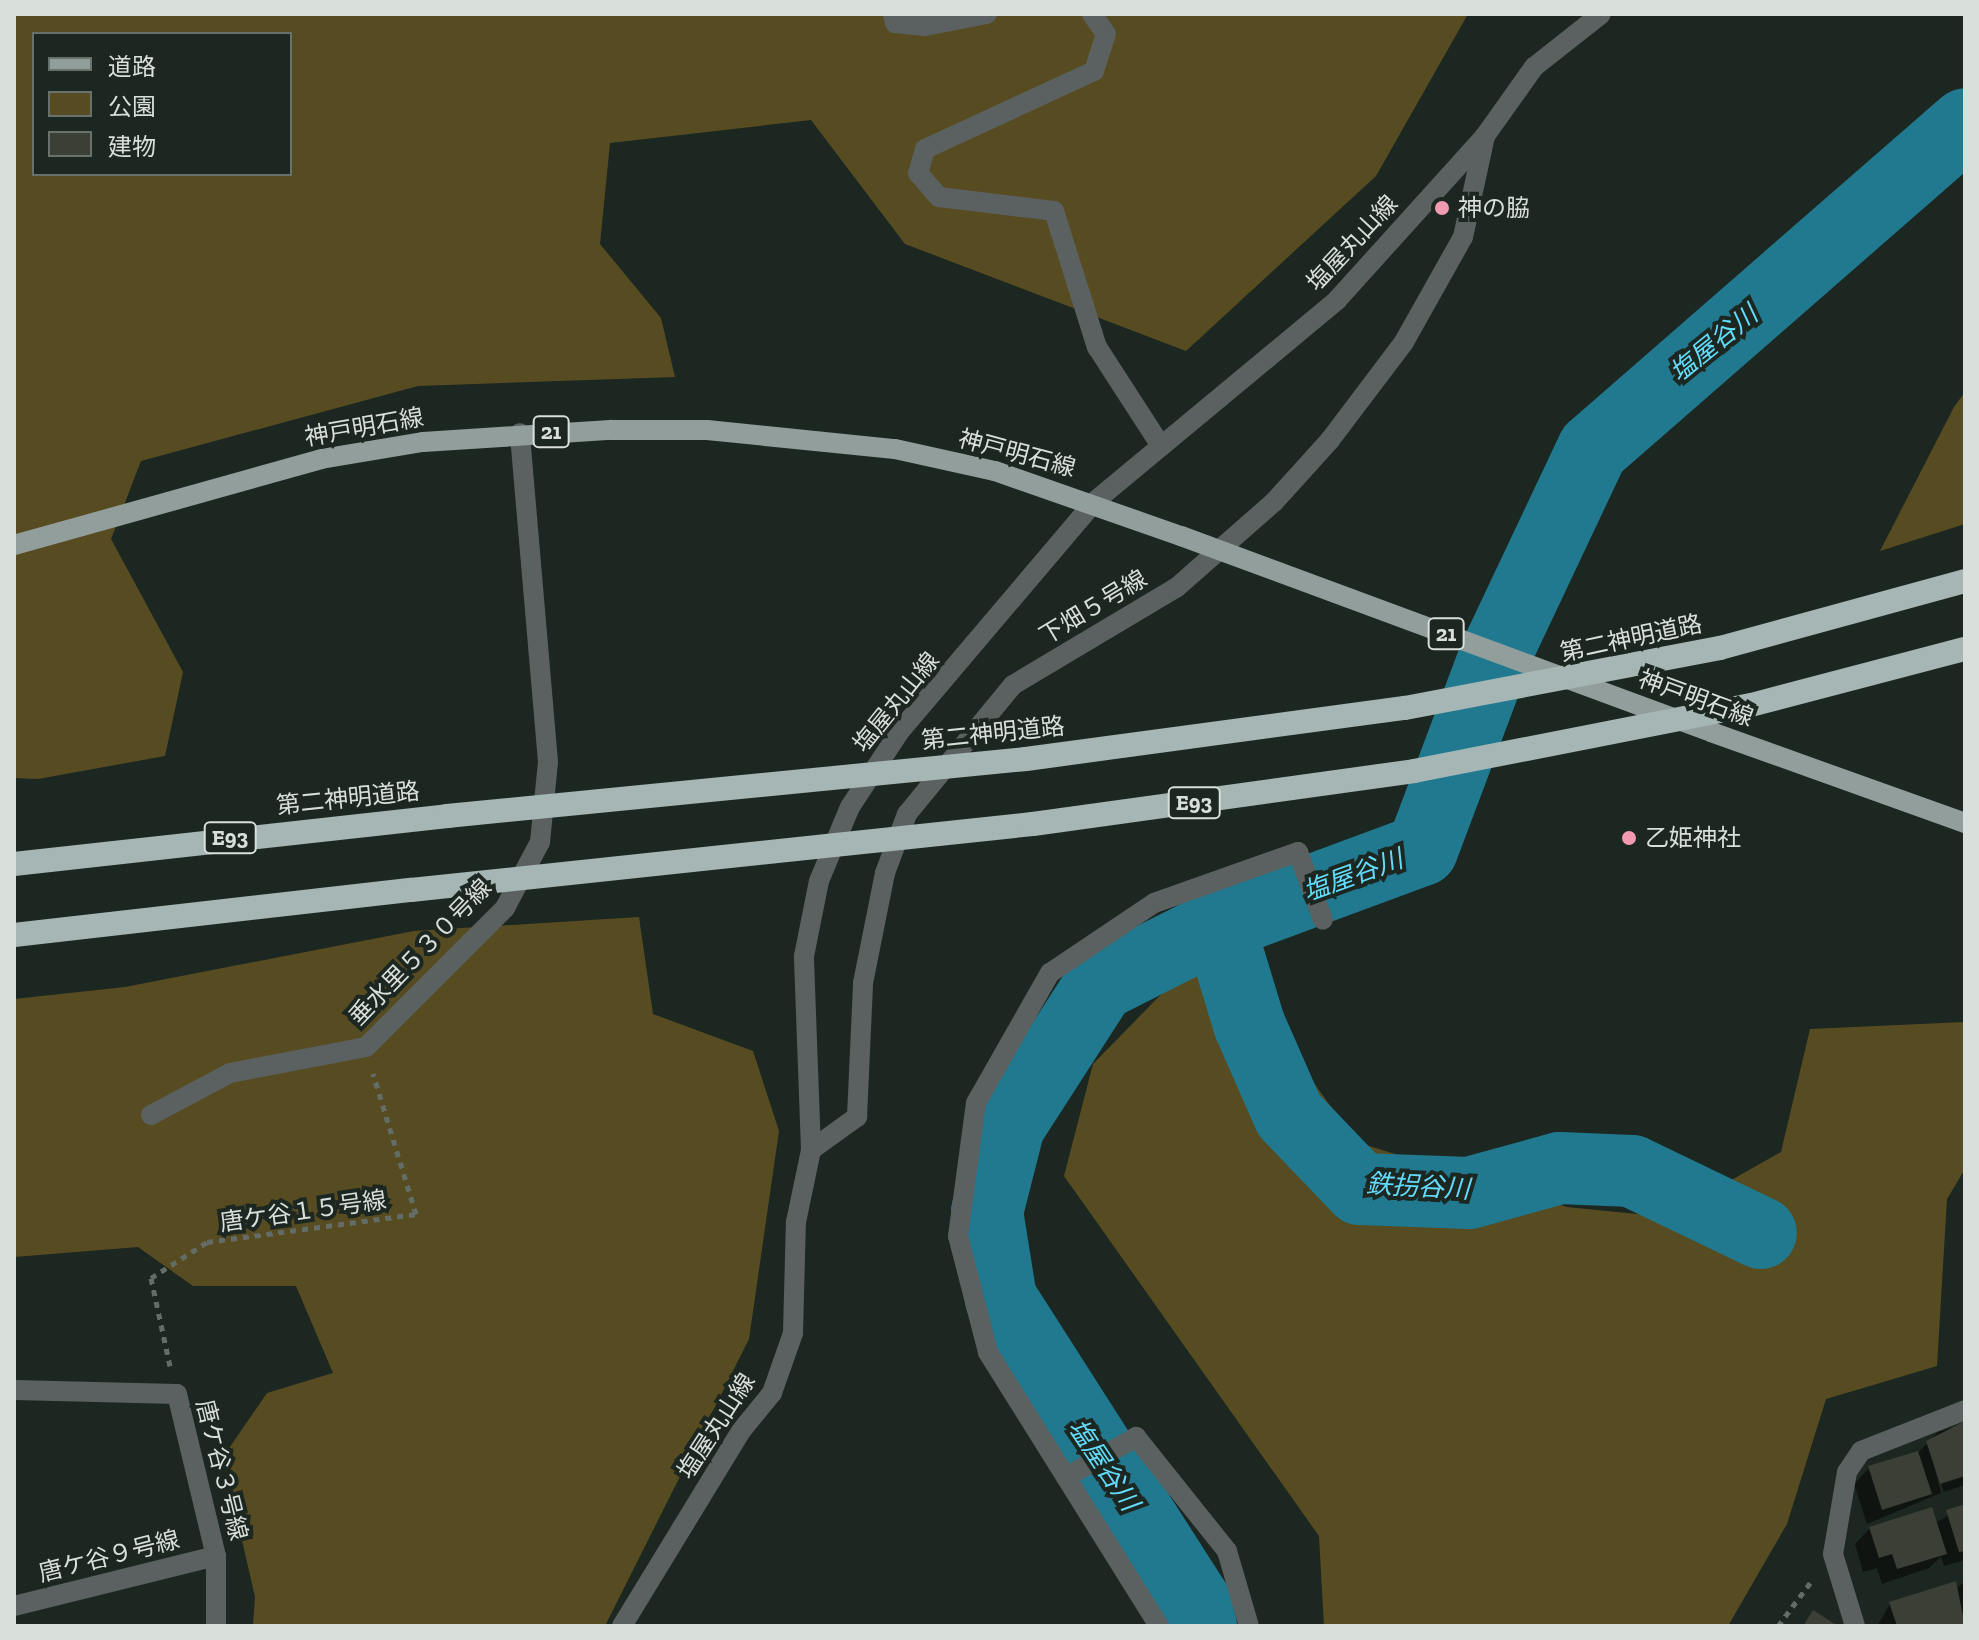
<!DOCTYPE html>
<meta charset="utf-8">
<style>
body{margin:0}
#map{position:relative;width:1979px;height:1640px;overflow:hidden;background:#1d2721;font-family:"Zilla Slab","Noto Sans JP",serif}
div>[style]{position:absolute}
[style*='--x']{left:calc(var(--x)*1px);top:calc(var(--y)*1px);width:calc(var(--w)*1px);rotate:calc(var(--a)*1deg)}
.green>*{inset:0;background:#574c21}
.shadow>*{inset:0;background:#0007}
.river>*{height:72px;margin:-36px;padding:0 36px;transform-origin:36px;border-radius:36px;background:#20798f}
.building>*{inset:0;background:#3b3f35}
.path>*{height:5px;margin-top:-2.5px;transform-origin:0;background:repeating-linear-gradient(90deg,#636c66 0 6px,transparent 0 12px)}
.minor>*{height:20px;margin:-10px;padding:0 10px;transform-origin:10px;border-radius:10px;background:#5b6160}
.tertiary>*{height:20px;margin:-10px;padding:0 10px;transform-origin:10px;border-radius:10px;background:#5b6160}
.primary>*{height:20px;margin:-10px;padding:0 10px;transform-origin:10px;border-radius:10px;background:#919e9c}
.motorway>*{height:24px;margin:-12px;padding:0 12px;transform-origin:12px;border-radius:12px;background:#a6b6b4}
.primary-bridge>*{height:20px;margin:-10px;padding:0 10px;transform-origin:10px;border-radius:10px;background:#919e9c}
.motorway-bridge>*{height:24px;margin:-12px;padding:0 12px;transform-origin:12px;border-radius:12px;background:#a6b6b4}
.dots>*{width:22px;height:22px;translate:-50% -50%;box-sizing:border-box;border:4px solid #1d2721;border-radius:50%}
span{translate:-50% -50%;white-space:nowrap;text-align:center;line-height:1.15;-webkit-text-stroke:8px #1d2721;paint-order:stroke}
.shield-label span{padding:2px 6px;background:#1d2721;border:2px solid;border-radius:6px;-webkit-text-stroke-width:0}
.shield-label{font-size:22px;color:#d9dfdb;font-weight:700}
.poi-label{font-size:24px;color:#d9dfdb}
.left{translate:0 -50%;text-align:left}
.street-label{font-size:24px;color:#d9dfdb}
.water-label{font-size:26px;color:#63dcfc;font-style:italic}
.frame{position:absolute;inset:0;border:16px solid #d9dfdb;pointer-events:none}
.legend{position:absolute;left:32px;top:32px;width:260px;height:144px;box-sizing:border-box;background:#1d2721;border:2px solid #68716b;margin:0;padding:10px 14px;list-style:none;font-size:24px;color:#d9dfdb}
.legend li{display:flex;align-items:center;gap:16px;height:40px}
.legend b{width:40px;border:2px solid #68716b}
</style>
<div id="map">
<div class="green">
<i style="clip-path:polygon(evenodd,14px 14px,1468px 14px,1376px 176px,1186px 351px,905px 244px,811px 120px,610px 143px,600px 244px,661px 318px,675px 377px,418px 386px,141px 461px,111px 539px,183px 672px,165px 756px,38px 779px,14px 778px,14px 14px,34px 34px,290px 34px,290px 174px,34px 174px,34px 34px)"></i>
<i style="clip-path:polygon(1965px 392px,1965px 524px,1880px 551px,1954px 407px)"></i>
<i style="clip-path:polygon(639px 917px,653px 1014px,753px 1051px,779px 1131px,749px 1339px,605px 1626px,253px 1626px,255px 1597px,223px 1457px,267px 1393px,333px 1373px,296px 1286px,193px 1286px,138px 1247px,14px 1257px,14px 999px,125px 987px,414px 931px)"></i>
<i style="clip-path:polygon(1255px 951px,1294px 1055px,1356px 1142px,1567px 1207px,1666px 1217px,1781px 1152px,1810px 1029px,1965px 1022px,1965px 1169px,1947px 1199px,1937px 1366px,1826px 1399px,1787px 1524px,1728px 1626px,1324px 1626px,1319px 1536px,1064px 1176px,1093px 1064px,1181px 974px)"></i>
</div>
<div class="shadow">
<i style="clip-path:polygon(1965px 1424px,1965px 1485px,1944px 1492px,1929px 1444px,1941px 1493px,1867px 1524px,1854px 1484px,1869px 1468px,1918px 1453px,1938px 1432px)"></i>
<i style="clip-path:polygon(1965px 1506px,1965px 1560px,1944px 1566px,1941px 1557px,1929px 1568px,1882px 1584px,1877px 1568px,1863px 1572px,1855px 1544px,1870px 1528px,1935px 1523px)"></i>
<i style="clip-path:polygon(1965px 1581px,1965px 1626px,1877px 1626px,1890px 1604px,1956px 1589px)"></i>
</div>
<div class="river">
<i style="--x:1219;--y:925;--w:103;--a:73.1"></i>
<i style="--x:1249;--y:1024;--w:99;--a:66.3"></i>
<i style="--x:1289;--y:1115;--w:103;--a:46.2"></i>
<i style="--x:1360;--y:1189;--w:109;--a:2.1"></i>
<i style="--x:1469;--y:1193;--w:94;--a:-15.4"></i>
<i style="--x:1560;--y:1168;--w:72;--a:2.4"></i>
<i style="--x:1632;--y:1171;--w:143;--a:25.7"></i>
<i style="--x:1201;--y:1626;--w:25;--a:-104"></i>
<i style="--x:1195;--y:1602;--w:360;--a:-122.6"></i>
<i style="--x:1001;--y:1299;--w:88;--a:-99.1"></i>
<i style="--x:987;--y:1212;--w:89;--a:-75.7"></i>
<i style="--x:1009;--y:1126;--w:168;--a:-57.2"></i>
<i style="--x:1100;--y:985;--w:133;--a:-26.8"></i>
<i style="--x:1219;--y:925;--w:216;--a:-20.3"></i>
<i style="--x:1422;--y:850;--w:207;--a:-69.4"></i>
<i style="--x:1495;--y:656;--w:229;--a:-64.7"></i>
<i style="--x:1593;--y:449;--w:494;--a:-41.1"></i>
</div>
<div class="building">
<i style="clip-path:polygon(1965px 1421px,1965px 1476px,1940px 1484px,1926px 1441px)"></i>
<i style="clip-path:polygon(1918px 1451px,1932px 1494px,1882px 1510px,1868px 1466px)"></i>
<i style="clip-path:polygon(1965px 1504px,1965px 1551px,1959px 1552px,1946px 1510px)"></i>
<i style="clip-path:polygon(1932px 1507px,1947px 1554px,1897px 1569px,1892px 1554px,1879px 1558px,1869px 1527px)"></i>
<i style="clip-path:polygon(1956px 1581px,1965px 1626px,1897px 1626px,1889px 1602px)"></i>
<i style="clip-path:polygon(1813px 1610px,1838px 1626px,1803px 1626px)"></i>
</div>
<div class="path">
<i style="--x:170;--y:1366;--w:90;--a:-102.2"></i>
<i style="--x:151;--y:1278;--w:67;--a:-32.7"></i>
<i style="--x:207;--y:1242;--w:211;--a:-7.6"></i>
<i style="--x:416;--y:1214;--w:147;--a:-107"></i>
<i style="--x:1778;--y:1626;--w:54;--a:-53.3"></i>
</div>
<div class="minor">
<i style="--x:893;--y:14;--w:9;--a:77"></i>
<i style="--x:895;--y:23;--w:30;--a:6"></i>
<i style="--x:925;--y:26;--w:63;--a:-11"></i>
<i style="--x:1092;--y:14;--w:24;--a:55"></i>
<i style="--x:1106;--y:34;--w:39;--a:108"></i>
<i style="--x:1094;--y:71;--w:186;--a:155.2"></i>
<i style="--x:925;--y:149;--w:25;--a:106"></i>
<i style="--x:918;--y:173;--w:32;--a:49"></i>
<i style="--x:939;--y:197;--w:116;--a:6.9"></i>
<i style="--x:1054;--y:211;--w:143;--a:72.5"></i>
<i style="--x:1097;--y:347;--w:118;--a:57.1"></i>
<i style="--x:151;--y:1115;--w:89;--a:-28"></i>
<i style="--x:230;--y:1073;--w:138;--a:-10.8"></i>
<i style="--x:366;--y:1047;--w:197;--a:-45"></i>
<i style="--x:505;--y:908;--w:75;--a:-62.1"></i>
<i style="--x:540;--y:842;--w:80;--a:-84.3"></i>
<i style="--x:548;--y:762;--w:330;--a:-94.9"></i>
<i style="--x:811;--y:1150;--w:57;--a:-35.7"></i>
<i style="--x:857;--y:1117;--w:134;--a:-87.4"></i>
<i style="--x:863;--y:983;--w:112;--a:-78.7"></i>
<i style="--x:885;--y:873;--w:63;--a:-69.6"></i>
<i style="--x:907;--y:814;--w:167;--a:-50.6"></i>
<i style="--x:1013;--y:685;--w:190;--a:-30.8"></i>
<i style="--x:1176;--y:588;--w:130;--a:-41.3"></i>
<i style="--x:1274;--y:502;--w:84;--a:-47.9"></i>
<i style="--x:1330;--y:440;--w:123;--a:-52.9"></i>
<i style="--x:1404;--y:342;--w:120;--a:-60.7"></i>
<i style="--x:1463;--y:237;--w:103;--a:-77.7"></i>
<i style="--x:14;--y:1390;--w:163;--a:1.4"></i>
<i style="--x:177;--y:1394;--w:167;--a:76.5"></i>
<i style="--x:216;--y:1556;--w:70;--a:90"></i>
<i style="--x:1066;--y:1477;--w:81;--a:-29.7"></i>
<i style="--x:1136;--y:1437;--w:146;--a:51.4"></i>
<i style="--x:1227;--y:1551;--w:78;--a:73.7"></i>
<i style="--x:14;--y:1606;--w:208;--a:-13.9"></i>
<i style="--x:622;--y:1626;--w:228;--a:-58.6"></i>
<i style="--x:741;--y:1431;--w:49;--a:-50.8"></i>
<i style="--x:772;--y:1393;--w:64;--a:-70.7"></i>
<i style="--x:793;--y:1333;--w:111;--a:-88.5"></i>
<i style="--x:796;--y:1222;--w:74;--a:-78.2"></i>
<i style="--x:811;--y:1150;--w:194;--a:-92.1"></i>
<i style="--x:804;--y:956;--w:76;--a:-78.7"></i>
<i style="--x:819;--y:881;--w:80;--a:-67.3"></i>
<i style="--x:850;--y:807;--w:91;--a:-56.7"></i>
<i style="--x:900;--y:731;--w:300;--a:-49.7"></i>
<i style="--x:1159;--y:1626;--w:323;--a:-122"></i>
<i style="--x:988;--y:1352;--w:120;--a:-104.5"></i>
<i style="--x:958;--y:1236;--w:134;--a:-82.3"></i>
<i style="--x:976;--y:1103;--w:150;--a:-60.4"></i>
<i style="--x:1050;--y:973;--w:125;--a:-33.9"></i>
<i style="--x:1154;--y:903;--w:153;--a:-19.5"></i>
<i style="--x:1298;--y:852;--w:72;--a:69.8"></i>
<i style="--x:1855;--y:1626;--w:75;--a:-107"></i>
<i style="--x:1833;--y:1554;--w:83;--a:-80.3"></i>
<i style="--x:1847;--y:1472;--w:25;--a:-56"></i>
<i style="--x:1861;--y:1451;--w:112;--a:-21.5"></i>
</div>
<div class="tertiary">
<i style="--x:1094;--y:502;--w:316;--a:-39.7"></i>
<i style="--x:1337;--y:300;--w:221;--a:-47.9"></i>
<i style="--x:1485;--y:136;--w:85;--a:-54.6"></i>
<i style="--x:1534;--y:67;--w:85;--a:-38.3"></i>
</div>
<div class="primary">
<i style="--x:14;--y:545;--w:319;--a:-15.6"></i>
<i style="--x:321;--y:459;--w:103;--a:-9.5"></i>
<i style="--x:423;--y:442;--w:188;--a:-3.7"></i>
<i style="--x:611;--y:430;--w:96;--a:0"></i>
<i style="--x:707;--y:430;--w:189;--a:5.8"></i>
<i style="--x:895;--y:449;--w:102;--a:12.4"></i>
<i style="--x:995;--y:471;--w:197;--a:19.3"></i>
<i style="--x:1711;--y:732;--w:270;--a:19.7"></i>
</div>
<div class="motorway">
<i style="--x:14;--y:864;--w:436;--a:-6.3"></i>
<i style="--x:14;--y:935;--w:400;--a:-6.5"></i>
</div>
<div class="primary-bridge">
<i style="--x:1181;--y:536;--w:565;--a:20.29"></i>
</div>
<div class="motorway-bridge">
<i style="--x:447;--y:816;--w:582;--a:-5.62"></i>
<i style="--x:1026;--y:759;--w:382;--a:-7.7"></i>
<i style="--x:1405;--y:708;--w:321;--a:-10.8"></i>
<i style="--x:1720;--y:648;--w:254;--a:-15.3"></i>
<i style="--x:411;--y:890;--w:625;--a:-6.06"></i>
<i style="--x:1033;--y:824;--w:385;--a:-7.9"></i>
<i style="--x:1414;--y:771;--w:343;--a:-11.1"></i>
<i style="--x:1751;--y:705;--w:221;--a:-14.7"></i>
</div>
<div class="dots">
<i style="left:1442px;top:208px;background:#f29ab0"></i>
<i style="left:1629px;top:838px;background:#f29ab0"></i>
</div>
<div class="shield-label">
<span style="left:551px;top:432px">21</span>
<span style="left:1446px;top:634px">21</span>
<span style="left:1194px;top:803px">E93</span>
<span style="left:230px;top:838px">E93</span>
</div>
<div class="poi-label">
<span class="left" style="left:1458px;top:208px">神の脇</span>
<span class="left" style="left:1645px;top:838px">乙姫神社</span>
</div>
<div class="street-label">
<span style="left:1352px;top:243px;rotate:-47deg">塩屋丸山線</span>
<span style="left:364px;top:427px;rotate:-10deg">神戸明石線</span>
<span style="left:1017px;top:453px;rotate:15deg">神戸明石線</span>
<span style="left:1093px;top:607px;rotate:-31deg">下畑５号線</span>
<span style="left:1631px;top:638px;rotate:-12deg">第二神明道路</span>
<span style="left:1696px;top:698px;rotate:20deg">神戸明石線</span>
<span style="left:896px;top:702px;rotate:-51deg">塩屋丸山線</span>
<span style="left:993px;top:733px;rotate:-6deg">第二神明道路</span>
<span style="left:348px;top:798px;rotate:-6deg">第二神明道路</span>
<span style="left:420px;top:952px;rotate:-46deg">垂水里５３０号線</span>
<span style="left:303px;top:1211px;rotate:-8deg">唐ケ谷１５号線</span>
<span style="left:716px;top:1426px;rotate:-57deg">塩屋丸山線</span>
<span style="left:222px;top:1470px;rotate:76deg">唐ケ谷３号線</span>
<span style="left:109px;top:1556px;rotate:-14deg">唐ケ谷９号線</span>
</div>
<div class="water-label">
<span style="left:1714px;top:344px;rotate:-39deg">塩屋谷川</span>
<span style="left:1353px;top:876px;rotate:-20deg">塩屋谷川</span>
<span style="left:1418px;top:1187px;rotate:3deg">鉄拐谷川</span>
<span style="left:1103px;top:1465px;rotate:56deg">塩屋谷川</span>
</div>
<div class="frame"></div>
<ul class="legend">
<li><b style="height:10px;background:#919e9c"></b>道路</li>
<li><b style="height:22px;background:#574c21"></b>公園</li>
<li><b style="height:22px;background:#3b3f35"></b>建物</li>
</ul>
</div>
